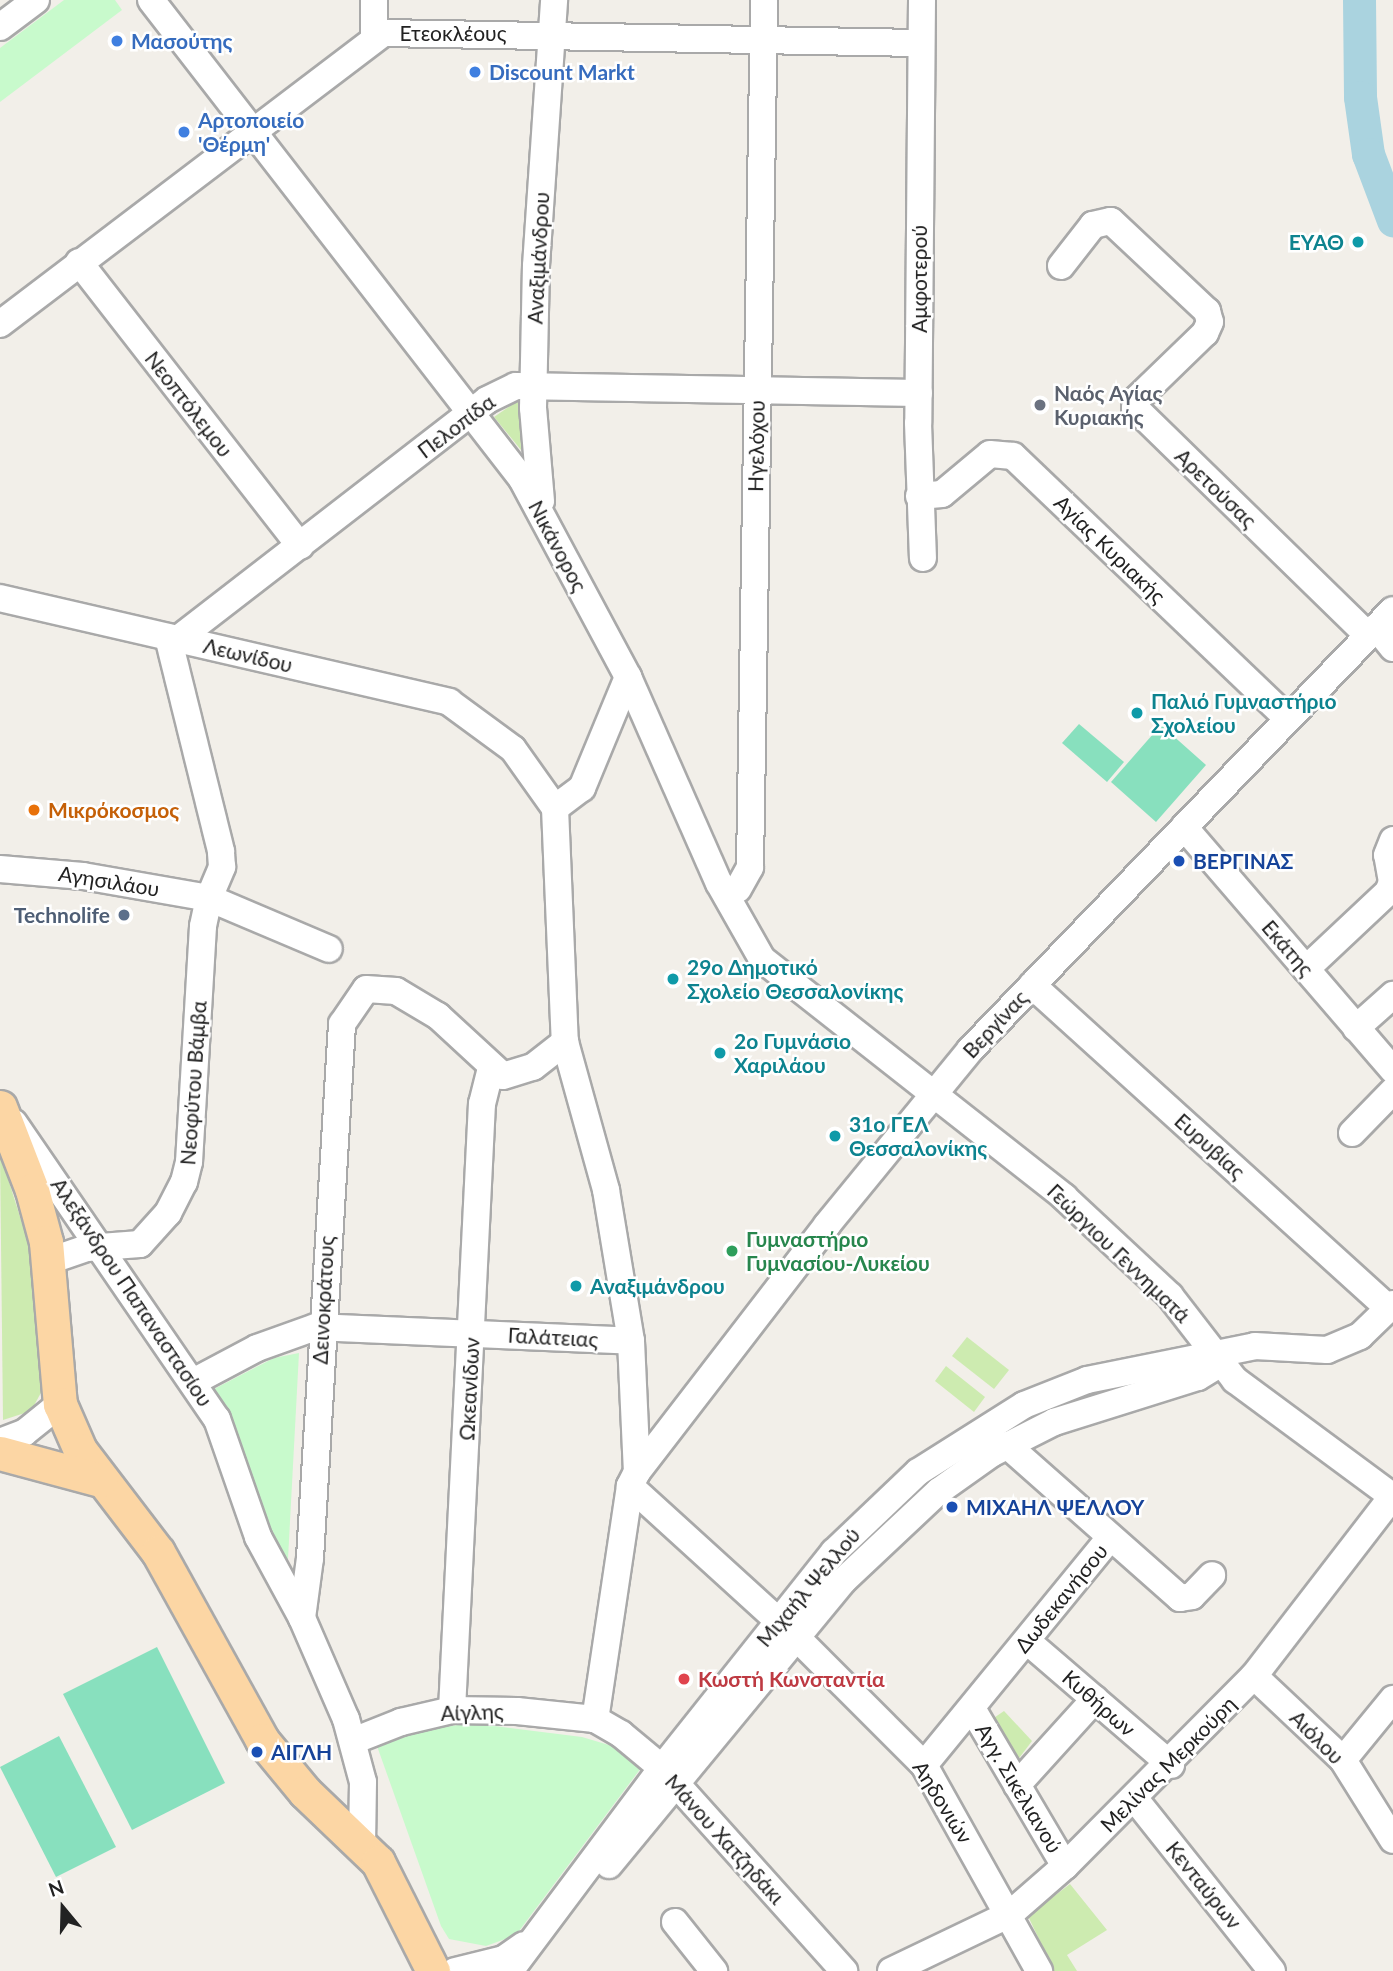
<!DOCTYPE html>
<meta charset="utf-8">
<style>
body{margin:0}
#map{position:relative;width:1393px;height:1971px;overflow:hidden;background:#f2efe9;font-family:Lato,sans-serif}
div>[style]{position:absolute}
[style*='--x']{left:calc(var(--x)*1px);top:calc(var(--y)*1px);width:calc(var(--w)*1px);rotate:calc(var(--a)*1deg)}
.grass>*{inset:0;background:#cdebb0}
.park>*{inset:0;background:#c8facc}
.pitch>*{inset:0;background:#88e0be}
.river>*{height:33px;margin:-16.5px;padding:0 16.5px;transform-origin:16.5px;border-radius:16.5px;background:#aad3df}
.roads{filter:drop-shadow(2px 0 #a9a9a9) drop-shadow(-2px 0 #a9a9a9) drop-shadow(0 2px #a9a9a9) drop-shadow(0 -2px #a9a9a9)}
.minor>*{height:26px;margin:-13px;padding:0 13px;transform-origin:13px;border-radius:13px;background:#fff}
.major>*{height:33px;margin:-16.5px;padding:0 16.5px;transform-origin:16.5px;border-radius:16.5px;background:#fcd6a4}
.dots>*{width:19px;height:19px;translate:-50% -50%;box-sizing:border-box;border:4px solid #fff;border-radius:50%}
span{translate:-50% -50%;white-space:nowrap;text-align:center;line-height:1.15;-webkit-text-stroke:5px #fff;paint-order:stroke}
.street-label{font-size:21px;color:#222}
.shop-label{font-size:21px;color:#366cbe;font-weight:700}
.left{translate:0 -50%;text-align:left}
.culture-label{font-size:21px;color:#0d838f;font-weight:700}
.right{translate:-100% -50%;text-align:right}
.worship-label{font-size:21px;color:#5b616d;font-weight:700}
.food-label{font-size:21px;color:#c56008;font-weight:700}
.transit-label{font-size:21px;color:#164399;font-weight:700}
.service-label{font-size:21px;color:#4e5e75;font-weight:700}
.leisure-label{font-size:21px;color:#27864d;font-weight:700}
.health-label{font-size:21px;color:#be3a42;font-weight:700}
.north{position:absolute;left:28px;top:1873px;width:70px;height:70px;-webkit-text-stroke:5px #fff;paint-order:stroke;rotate:341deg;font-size:19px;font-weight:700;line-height:28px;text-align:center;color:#222}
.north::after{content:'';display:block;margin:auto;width:24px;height:32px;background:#222;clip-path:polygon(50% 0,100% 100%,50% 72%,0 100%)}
</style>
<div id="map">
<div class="grass">
<i style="clip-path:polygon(520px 399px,521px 450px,494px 417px)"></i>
<i style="clip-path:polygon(0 1153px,33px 1258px,43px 1389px,31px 1411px,3px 1420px)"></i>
<i style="clip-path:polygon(967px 1337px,1009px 1370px,994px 1389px,952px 1356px)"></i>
<i style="clip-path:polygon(946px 1366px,985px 1397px,974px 1412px,935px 1381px)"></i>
<i style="clip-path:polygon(1004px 1711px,1032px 1741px,1011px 1769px,985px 1724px)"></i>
<i style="clip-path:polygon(1070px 1884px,1107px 1930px,1067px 1955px,1077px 1971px,1054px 1971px,1028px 1916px)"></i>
</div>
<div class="park">
<i style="clip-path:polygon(64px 0,115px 0,122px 10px,0 102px,0 48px)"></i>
<i style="clip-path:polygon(299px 1353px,288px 1559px,278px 1561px,212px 1390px,274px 1358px)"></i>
<i style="clip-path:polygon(471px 1723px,582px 1737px,619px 1748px,641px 1768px,516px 1935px,486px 1946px,449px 1939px,441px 1926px,377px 1746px,418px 1731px)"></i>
</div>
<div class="pitch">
<i style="clip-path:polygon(1079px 724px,1124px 762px,1107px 782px,1062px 743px)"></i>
<i style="clip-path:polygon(1161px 725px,1206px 765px,1156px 822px,1111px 782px)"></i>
<i style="clip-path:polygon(157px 1647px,225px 1783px,132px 1830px,63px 1694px)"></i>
<i style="clip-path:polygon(59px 1736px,116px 1847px,56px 1877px,0 1767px)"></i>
</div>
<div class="river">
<i style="--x:1359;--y:0;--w:97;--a:89.4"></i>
<i style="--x:1360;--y:97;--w:58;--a:82"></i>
<i style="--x:1368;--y:154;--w:71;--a:69.3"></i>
</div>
<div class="roads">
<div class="minor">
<i style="--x:151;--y:0;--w:606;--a:52.24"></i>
<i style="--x:522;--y:479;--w:225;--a:61.8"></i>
<i style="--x:628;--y:677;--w:225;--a:66.2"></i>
<i style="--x:719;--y:883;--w:87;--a:60.5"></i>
<i style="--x:762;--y:959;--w:385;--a:38.2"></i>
<i style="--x:1064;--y:1197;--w:145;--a:43"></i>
<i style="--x:1170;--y:1296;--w:106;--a:52.3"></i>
<i style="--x:1235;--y:1380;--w:197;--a:36.5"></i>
<i style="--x:922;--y:0;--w:423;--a:90.5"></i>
<i style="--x:918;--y:423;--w:135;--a:87.9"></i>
<i style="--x:0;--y:27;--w:45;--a:-36.9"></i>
<i style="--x:374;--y:37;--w:37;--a:-90"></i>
<i style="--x:79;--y:262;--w:360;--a:52.1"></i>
<i style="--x:1061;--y:266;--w:52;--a:-52"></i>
<i style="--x:1093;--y:225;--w:18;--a:-13"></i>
<i style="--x:1111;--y:221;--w:132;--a:43.2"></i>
<i style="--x:1207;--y:311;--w:11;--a:75"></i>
<i style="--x:1210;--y:322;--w:12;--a:114"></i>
<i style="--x:1205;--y:333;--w:95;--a:135.9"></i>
<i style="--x:1137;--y:399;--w:9;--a:103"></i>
<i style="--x:1135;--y:408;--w:325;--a:44.3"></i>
<i style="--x:0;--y:324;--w:481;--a:-37.2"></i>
<i style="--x:383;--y:33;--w:537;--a:1.07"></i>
<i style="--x:919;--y:496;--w:23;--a:-5"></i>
<i style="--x:942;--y:494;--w:62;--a:-39.8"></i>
<i style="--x:990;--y:454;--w:23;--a:5"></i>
<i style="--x:1013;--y:456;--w:378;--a:43.7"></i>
<i style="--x:541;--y:501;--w:93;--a:-94.9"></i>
<i style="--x:533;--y:408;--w:142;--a:-88.8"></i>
<i style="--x:536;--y:266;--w:267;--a:-86.1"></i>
<i style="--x:0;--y:598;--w:461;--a:13"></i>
<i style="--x:449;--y:702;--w:79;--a:36.3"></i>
<i style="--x:513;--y:749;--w:72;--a:54.6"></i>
<i style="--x:555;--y:808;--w:234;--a:87.6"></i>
<i style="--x:565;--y:1042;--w:154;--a:74.5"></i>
<i style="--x:606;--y:1190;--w:153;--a:80.6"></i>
<i style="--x:631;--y:1341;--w:131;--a:87.4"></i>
<i style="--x:637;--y:1472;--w:16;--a:117"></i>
<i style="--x:630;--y:1486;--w:236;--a:98.5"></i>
<i style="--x:1376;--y:627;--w:27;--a:51"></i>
<i style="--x:178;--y:639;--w:391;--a:-37.7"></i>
<i style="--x:487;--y:400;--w:32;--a:-26"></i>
<i style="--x:516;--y:386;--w:403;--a:1"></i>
<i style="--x:555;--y:808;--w:34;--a:-37"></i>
<i style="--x:582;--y:788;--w:120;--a:-67.5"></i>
<i style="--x:1184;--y:827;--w:321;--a:49.3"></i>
<i style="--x:0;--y:869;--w:83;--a:4.8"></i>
<i style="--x:83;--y:876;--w:128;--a:9.9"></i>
<i style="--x:209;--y:898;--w:34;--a:-67"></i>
<i style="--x:222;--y:867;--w:16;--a:-94"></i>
<i style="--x:221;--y:851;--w:220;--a:-103.9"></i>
<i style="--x:738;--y:889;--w:25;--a:-61"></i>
<i style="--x:750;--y:867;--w:867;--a:-89.07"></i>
<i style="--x:1306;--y:969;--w:112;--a:-43.2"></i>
<i style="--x:1388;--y:892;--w:11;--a:-68"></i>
<i style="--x:1392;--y:882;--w:27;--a:-100"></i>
<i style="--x:1387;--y:855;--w:16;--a:-68"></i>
<i style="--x:1032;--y:985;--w:481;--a:42.2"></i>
<i style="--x:1356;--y:1028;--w:50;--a:-41.7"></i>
<i style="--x:14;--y:1123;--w:359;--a:55.6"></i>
<i style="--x:217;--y:1419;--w:125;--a:70.8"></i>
<i style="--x:258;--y:1537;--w:92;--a:61.5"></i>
<i style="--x:302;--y:1618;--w:110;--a:66.5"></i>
<i style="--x:346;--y:1719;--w:65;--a:74.9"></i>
<i style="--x:363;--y:1782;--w:61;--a:90.9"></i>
<i style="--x:1352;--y:1133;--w:59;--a:-45.7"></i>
<i style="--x:49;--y:1261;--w:40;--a:-18.9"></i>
<i style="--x:87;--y:1248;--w:53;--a:-4.3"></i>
<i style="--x:140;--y:1244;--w:42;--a:-47.9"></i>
<i style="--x:168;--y:1213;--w:35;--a:-63"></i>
<i style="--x:184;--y:1182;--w:21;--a:-76"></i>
<i style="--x:189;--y:1162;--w:236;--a:-86.6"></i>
<i style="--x:203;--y:926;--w:29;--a:-78"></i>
<i style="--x:209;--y:898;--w:130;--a:23"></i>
<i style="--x:193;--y:1382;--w:72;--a:-28"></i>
<i style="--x:257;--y:1348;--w:63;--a:-19.6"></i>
<i style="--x:316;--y:1327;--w:315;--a:2.5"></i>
<i style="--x:0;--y:1442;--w:26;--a:-21"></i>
<i style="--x:24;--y:1433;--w:46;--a:-38.9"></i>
<i style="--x:1007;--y:1445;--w:231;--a:41.5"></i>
<i style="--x:1180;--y:1598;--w:12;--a:-9"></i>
<i style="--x:1192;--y:1596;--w:29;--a:-46"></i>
<i style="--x:637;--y:1472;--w:312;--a:-52.4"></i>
<i style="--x:827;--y:1225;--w:226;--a:-50.7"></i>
<i style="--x:970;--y:1050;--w:610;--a:-46.13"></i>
<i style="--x:630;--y:1486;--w:224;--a:42.3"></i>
<i style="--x:796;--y:1637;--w:181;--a:45"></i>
<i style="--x:924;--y:1765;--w:236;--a:60.8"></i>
<i style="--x:302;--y:1618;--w:61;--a:-82.4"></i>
<i style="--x:310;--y:1558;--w:535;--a:-86.57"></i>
<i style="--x:342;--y:1024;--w:42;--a:-55.6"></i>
<i style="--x:366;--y:989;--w:30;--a:4"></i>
<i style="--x:396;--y:991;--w:49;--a:30.8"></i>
<i style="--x:438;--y:1016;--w:88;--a:42.7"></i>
<i style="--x:503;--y:1076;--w:31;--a:-17"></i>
<i style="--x:533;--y:1067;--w:41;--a:-38"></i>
<i style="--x:1027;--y:1641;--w:190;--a:40.7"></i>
<i style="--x:1254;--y:1676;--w:122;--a:43.3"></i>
<i style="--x:1343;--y:1760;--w:94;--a:58"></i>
<i style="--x:452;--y:1710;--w:607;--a:-87.17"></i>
<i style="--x:482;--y:1104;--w:36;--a:-76"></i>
<i style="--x:973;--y:1710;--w:181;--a:59.5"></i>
<i style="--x:595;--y:1719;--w:30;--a:30"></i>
<i style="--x:621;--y:1734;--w:53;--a:39.7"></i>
<i style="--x:662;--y:1768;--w:273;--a:48.1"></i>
<i style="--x:353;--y:1741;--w:52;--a:-21.6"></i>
<i style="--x:401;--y:1722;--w:52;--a:-13.2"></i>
<i style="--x:452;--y:1710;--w:65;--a:0.9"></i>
<i style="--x:517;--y:1711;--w:78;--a:5.9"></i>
<i style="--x:1343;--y:1760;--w:79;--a:-50.7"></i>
<i style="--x:924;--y:1765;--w:293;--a:-50.7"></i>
<i style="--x:1017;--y:1785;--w:116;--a:-47.8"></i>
<i style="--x:1135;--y:1799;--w:220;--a:51.5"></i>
<i style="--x:609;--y:1865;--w:368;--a:-50.5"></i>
<i style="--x:843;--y:1581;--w:132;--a:-43.2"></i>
<i style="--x:939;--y:1491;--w:64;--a:-35.4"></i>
<i style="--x:991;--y:1454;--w:71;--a:-26.9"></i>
<i style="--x:1054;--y:1422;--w:151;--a:-17.4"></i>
<i style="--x:1198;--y:1377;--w:21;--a:-31"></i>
<i style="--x:1216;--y:1366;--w:12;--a:-81"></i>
<i style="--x:675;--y:1922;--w:63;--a:51.5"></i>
<i style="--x:455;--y:1971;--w:50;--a:-13.8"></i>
<i style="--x:504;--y:1959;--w:24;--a:-35"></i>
<i style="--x:510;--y:1971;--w:254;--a:-53.2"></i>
<i style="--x:662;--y:1768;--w:276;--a:-51.5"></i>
<i style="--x:834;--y:1552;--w:116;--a:-43.6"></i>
<i style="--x:918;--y:1472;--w:125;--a:-32.3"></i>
<i style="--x:1024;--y:1405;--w:68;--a:-21.6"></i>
<i style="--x:1087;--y:1380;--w:171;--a:-11.4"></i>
<i style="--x:1255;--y:1346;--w:72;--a:3.2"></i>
<i style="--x:1327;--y:1350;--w:36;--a:-23"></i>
<i style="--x:1360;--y:1336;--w:46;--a:-44.1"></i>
<i style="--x:891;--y:1971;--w:132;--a:-25.6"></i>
<i style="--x:1010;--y:1914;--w:73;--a:-41.1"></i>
<i style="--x:1065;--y:1866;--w:268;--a:-45.2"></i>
<i style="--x:1254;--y:1676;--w:226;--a:-52.4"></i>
</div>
<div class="major">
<i style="--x:0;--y:1107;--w:89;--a:68.9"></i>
<i style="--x:32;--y:1190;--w:54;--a:74.9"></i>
<i style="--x:46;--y:1242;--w:163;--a:85.1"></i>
<i style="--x:60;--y:1404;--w:50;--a:66.5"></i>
<i style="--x:80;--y:1450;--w:128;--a:52.6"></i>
<i style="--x:158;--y:1552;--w:215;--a:61"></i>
<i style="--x:262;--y:1740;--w:67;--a:50.4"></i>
<i style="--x:305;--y:1792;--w:101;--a:43.8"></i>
<i style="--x:378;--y:1862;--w:122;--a:63.2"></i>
<i style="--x:0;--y:1453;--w:104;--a:15.1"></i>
</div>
</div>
<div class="dots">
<i style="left:117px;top:41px;background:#3f7fe0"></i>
<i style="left:475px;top:72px;background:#3f7fe0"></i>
<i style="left:184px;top:132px;background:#3f7fe0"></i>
<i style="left:1358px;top:242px;background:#0f9aa8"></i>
<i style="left:1040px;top:405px;background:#6b7280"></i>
<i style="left:1137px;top:713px;background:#0f9aa8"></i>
<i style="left:34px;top:810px;background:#e8710a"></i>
<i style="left:1179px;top:861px;background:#1a4fb4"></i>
<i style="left:124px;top:915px;background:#5c6f8a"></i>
<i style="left:673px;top:979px;background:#0f9aa8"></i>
<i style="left:720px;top:1053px;background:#0f9aa8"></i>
<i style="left:835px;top:1136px;background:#0f9aa8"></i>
<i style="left:732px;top:1251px;background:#2e9e5b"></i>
<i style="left:576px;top:1286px;background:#0f9aa8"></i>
<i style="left:952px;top:1507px;background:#1a4fb4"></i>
<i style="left:684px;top:1679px;background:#e0444e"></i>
<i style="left:257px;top:1752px;background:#1a4fb4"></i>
</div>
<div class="street-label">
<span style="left:453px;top:33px">Ετεοκλέους</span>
<span style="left:538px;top:258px;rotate:-87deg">Αναξιμάνδρου</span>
<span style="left:919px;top:279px;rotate:-90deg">Αμφοτερού</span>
<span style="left:189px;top:404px;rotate:52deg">Νεοπτόλεμου</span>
<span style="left:456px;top:426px;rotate:-37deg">Πελοπίδα</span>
<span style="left:756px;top:446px;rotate:-89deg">Ηγελόχου</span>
<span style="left:1216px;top:488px;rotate:44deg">Αρετούσας</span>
<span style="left:558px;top:546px;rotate:62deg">Νικάνορος</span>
<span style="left:1110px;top:549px;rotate:44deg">Αγίας Κυριακής</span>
<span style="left:248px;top:655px;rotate:13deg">Λεωνίδου</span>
<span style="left:109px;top:881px;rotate:9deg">Αγησιλάου</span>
<span style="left:1288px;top:948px;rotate:49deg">Εκάτης</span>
<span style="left:995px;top:1024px;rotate:-47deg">Βεργίνας</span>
<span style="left:193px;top:1083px;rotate:-86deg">Νεοφύτου Βάμβα</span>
<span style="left:1210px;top:1146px;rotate:42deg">Ευρυβίας</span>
<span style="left:1119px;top:1253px;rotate:44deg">Γεώργιου Γεννηματά</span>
<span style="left:132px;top:1292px;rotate:56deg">Αλεξάνδρου Παπαναστασίου</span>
<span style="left:323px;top:1300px;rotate:-87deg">Δεινοκράτους</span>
<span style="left:553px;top:1337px;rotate:3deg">Γαλάτειας</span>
<span style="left:469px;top:1389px;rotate:-87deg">Ωκεανίδων</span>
<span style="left:808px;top:1587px;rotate:-50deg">Μιχαήλ Ψελλού</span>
<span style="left:1061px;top:1598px;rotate:-51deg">Δωδεκανήσου</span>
<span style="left:1099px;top:1703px;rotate:41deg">Κυθήρων</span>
<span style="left:472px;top:1712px;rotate:-2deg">Αίγλης</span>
<span style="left:1317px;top:1737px;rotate:45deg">Αιόλου</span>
<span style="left:1168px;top:1764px;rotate:-45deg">Μελίνας Μερκούρη</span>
<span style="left:1019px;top:1788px;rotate:59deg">Αγγ. Σικελιανού</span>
<span style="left:943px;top:1802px;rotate:58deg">Αηδονιών</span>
<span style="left:725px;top:1839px;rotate:48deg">Μάνου Χατζηδάκι</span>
<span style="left:1204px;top:1885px;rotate:51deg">Κενταύρων</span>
</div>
<div class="shop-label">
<span class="left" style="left:131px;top:41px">Μασούτης</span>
<span class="left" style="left:489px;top:72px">Discount Markt</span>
<span class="left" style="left:198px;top:132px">Αρτοποιείο<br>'Θέρμη'</span>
</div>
<div class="culture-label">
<span class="right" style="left:1344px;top:242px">ΕΥΑΘ</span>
<span class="left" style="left:1151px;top:713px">Παλιό Γυμναστήριο<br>Σχολείου</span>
<span class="left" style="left:687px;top:979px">29ο Δημοτικό<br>Σχολείο Θεσσαλονίκης</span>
<span class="left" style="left:734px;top:1053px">2ο Γυμνάσιο<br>Χαριλάου</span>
<span class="left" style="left:849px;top:1136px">31ο ΓΕΛ<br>Θεσσαλονίκης</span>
<span class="left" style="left:590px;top:1286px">Αναξιμάνδρου</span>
</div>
<div class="worship-label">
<span class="left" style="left:1054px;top:405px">Ναός Αγίας<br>Κυριακής</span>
</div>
<div class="food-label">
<span class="left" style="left:48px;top:810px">Μικρόκοσμος</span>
</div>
<div class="transit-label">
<span class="left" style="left:1193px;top:861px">ΒΕΡΓΙΝΑΣ</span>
<span class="left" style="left:966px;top:1507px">ΜΙΧΑΗΛ ΨΕΛΛΟΥ</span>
<span class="left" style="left:271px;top:1752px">ΑΙΓΛΗ</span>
</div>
<div class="service-label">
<span class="right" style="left:110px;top:915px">Technolife</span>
</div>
<div class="leisure-label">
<span class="left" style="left:746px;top:1251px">Γυμναστήριο<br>Γυμνασίου-Λυκείου</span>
</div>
<div class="health-label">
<span class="left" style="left:698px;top:1679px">Κωστή Κωνσταντία</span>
</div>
<div class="north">N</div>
</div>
